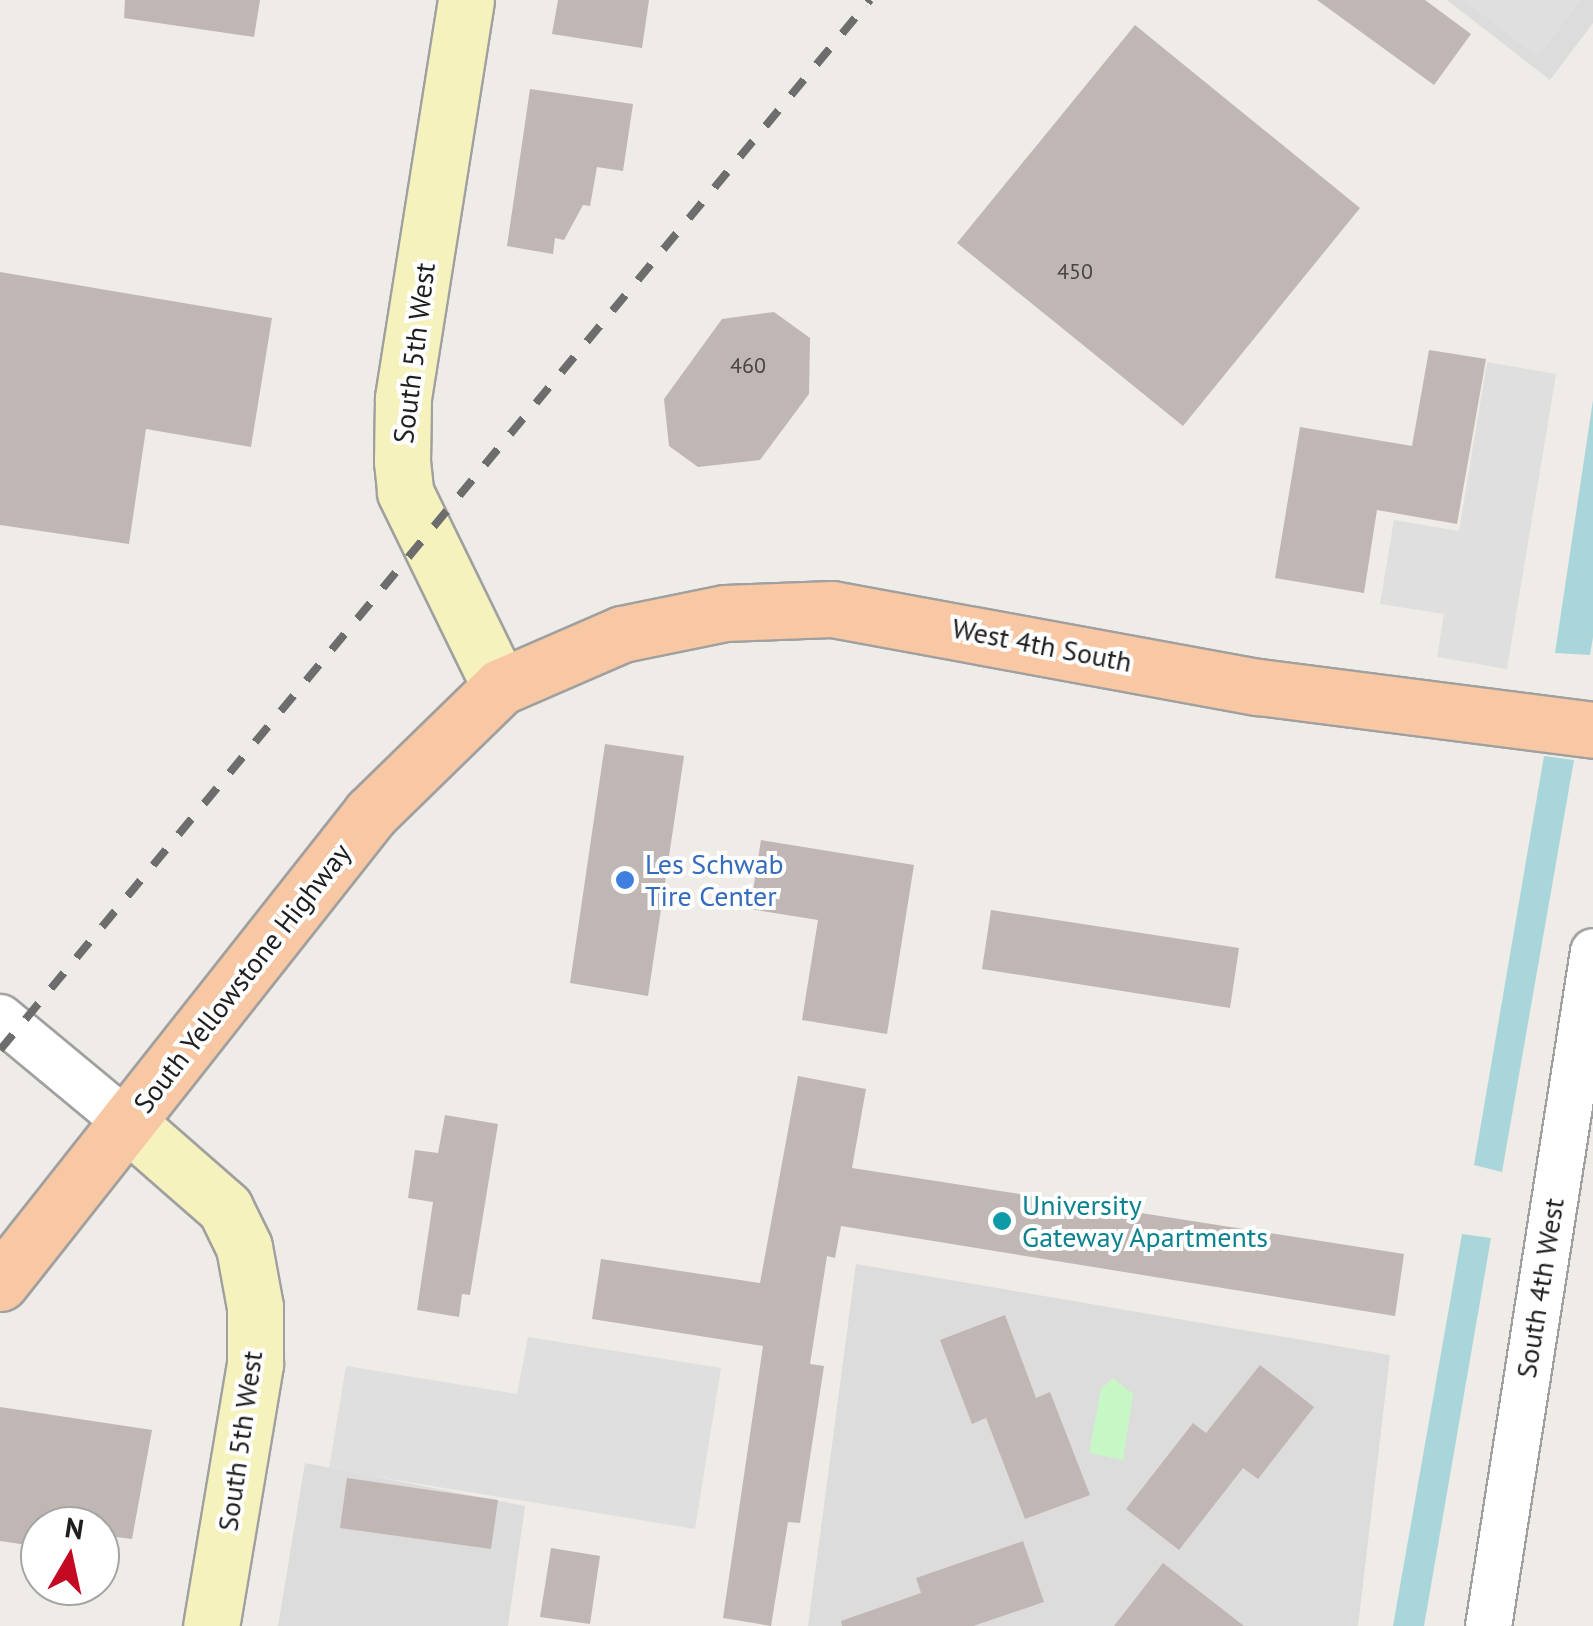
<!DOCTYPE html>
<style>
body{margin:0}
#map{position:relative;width:1593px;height:1626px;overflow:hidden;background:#efebe6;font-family:"PT Sans",sans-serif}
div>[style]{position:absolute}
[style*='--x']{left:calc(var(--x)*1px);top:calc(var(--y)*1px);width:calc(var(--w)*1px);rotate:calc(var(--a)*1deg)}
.residential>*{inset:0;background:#dddcdc}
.park>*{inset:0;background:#c8f7c6}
.parking>*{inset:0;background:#dfdfdf}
.water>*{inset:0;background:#a9d6db}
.building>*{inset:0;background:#c0b6b3}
.roads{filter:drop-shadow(2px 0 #a0a0a0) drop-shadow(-2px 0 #a0a0a0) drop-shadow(0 2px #a0a0a0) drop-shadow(0 -2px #a0a0a0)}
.street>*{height:45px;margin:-22.5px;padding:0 22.5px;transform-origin:22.5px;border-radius:22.5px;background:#fff}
.secondary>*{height:55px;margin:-27.5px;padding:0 27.5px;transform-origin:27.5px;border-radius:27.5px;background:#f6f2bd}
.primary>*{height:55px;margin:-27.5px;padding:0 27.5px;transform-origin:27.5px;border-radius:27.5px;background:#f7c8a3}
.rail>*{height:8px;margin-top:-4px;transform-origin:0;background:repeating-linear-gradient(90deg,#6d6d6d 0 20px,transparent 0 40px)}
.dots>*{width:28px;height:28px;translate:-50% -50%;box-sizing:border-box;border:5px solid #fff;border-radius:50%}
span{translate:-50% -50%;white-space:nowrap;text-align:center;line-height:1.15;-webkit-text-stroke:8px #fff;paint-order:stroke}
.number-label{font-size:22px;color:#474544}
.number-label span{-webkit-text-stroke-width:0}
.street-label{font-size:28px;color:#1f1f1f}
.shop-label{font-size:28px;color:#366cbe}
.left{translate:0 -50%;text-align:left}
.culture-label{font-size:28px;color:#0d838f}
.north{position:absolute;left:20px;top:1506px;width:100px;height:100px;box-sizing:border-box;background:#fff;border:2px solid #a5a5a5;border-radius:50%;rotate:9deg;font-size:28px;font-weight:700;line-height:40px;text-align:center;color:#1f1f1f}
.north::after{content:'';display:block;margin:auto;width:35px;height:45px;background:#c40a22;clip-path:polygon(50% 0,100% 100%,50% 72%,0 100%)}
</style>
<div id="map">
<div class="residential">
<i style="clip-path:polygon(1447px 0,1593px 0,1593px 23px,1550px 80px)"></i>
<i style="clip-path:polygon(856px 1264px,1390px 1355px,1358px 1626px,808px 1626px)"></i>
<i style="clip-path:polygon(305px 1463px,525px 1506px,508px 1626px,278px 1626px)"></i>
</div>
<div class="park">
<i style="clip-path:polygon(1113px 1378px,1133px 1394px,1123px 1460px,1089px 1453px,1101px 1389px)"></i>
</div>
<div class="parking">
<i style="clip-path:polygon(1463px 0,1581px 0,1538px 57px)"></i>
<i style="clip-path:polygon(1487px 362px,1556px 374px,1507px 669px,1437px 657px,1444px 614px,1380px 604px,1394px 520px,1459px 531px)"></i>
<i style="clip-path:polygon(528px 1337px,721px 1368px,695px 1529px,329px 1469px,346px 1366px,517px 1394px)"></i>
</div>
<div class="water">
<i style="clip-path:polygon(1593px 400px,1593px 637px,1590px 655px,1555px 653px)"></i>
<i style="clip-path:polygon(1544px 756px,1574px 760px,1502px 1172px,1474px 1165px)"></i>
<i style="clip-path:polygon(1462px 1234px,1491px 1238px,1424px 1626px,1393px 1626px)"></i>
</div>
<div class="building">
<i style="clip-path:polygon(125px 0,260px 0,254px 37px,124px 18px)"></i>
<i style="clip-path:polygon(558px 0,649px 0,642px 48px,552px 34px)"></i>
<i style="clip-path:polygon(1317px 0,1425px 0,1471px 34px,1434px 85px)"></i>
<i style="clip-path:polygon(1135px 25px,1360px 208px,1183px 426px,957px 243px)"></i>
<i style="clip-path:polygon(530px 89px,633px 104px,623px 171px,597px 167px,590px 206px,583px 205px,564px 240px,555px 238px,553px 254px,507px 246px)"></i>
<i style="clip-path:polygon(0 272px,272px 318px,251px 447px,146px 429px,129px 544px,0 525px)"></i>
<i style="clip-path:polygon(774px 312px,810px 338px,809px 394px,760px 460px,698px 467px,669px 446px,664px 399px,722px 319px)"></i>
<i style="clip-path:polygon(1429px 350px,1486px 359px,1457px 524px,1377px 510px,1364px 593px,1275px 578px,1300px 427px,1412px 446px)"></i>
<i style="clip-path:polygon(605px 744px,684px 756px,648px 996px,570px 983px)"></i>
<i style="clip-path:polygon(761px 840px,914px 865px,887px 1034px,802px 1020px,818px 920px,750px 909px)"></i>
<i style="clip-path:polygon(991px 910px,1239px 948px,1230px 1008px,982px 969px)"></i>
<i style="clip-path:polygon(798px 1076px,866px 1089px,852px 1168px,1404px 1254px,1395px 1316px,841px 1226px,835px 1258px,827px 1256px,810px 1364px,824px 1366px,800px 1523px,788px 1522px,771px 1626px,723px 1618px,763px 1346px,592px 1319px,601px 1259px,760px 1283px)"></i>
<i style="clip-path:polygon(445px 1115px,498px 1124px,470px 1295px,462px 1294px,459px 1317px,417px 1310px,433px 1202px,408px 1198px,415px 1150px,438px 1153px)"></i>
<i style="clip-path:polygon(1005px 1315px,1036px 1398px,1050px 1392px,1090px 1495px,1025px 1519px,986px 1418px,972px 1424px,940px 1340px)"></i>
<i style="clip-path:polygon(1260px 1365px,1314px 1407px,1258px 1479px,1243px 1468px,1179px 1550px,1126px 1509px,1193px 1423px,1206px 1433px)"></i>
<i style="clip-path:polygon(0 1407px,152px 1430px,132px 1539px,100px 1535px,100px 1526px,30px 1526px,27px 1545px,0 1541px)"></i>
<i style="clip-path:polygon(347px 1478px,498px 1500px,491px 1549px,340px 1528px)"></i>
<i style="clip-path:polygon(1023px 1541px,1044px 1602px,973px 1626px,842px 1626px,841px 1621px,921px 1593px,916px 1578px)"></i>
<i style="clip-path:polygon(551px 1548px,600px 1556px,590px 1624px,540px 1617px)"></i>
<i style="clip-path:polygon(1163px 1563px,1244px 1626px,1114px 1626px)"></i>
</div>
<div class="roads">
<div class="street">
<i style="--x:0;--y:1017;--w:168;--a:39.7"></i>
<i style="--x:1488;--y:1626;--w:683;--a:-81.16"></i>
</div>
<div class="secondary">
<i style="--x:466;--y:0;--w:404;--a:99"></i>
<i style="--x:403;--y:399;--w:62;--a:90.9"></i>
<i style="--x:402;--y:461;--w:31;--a:84"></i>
<i style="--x:405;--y:492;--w:217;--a:64"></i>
<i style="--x:129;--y:1124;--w:128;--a:41.2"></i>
<i style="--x:225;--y:1208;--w:43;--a:64"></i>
<i style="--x:244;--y:1247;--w:61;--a:79.6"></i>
<i style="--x:255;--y:1307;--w:57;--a:90"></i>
<i style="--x:255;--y:1364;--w:266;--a:99.5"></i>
</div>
<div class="primary">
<i style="--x:0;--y:1283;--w:599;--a:-51.71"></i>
<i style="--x:371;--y:813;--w:180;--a:-44.3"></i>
<i style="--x:500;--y:687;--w:133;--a:-23.5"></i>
<i style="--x:622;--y:634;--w:105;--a:-11.5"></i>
<i style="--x:725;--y:613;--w:107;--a:-2.1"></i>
<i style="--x:832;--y:609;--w:434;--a:10.4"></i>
<i style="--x:1259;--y:687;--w:337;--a:7.3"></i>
</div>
</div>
<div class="rail">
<i style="--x:0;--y:1050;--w:1364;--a:-50.36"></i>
</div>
<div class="dots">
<i style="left:625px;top:880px;background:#3f7fe0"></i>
<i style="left:1002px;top:1221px;background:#0f9aa8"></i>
</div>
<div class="number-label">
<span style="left:1075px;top:272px">450</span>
<span style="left:748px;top:366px">460</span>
</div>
<div class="street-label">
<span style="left:414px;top:353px;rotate:-83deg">South 5th West</span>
<span style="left:1042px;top:645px;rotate:11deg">West 4th South</span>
<span style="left:242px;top:978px;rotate:-52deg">South Yellowstone Highway</span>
<span style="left:1540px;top:1288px;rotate:-81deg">South 4th West</span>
<span style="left:240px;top:1441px;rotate:-82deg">South 5th West</span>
</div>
<div class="shop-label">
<span class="left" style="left:645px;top:880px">Les Schwab<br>Tire Center</span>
</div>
<div class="culture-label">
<span class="left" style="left:1022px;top:1221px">University<br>Gateway Apartments</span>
</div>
<div class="north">N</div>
</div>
